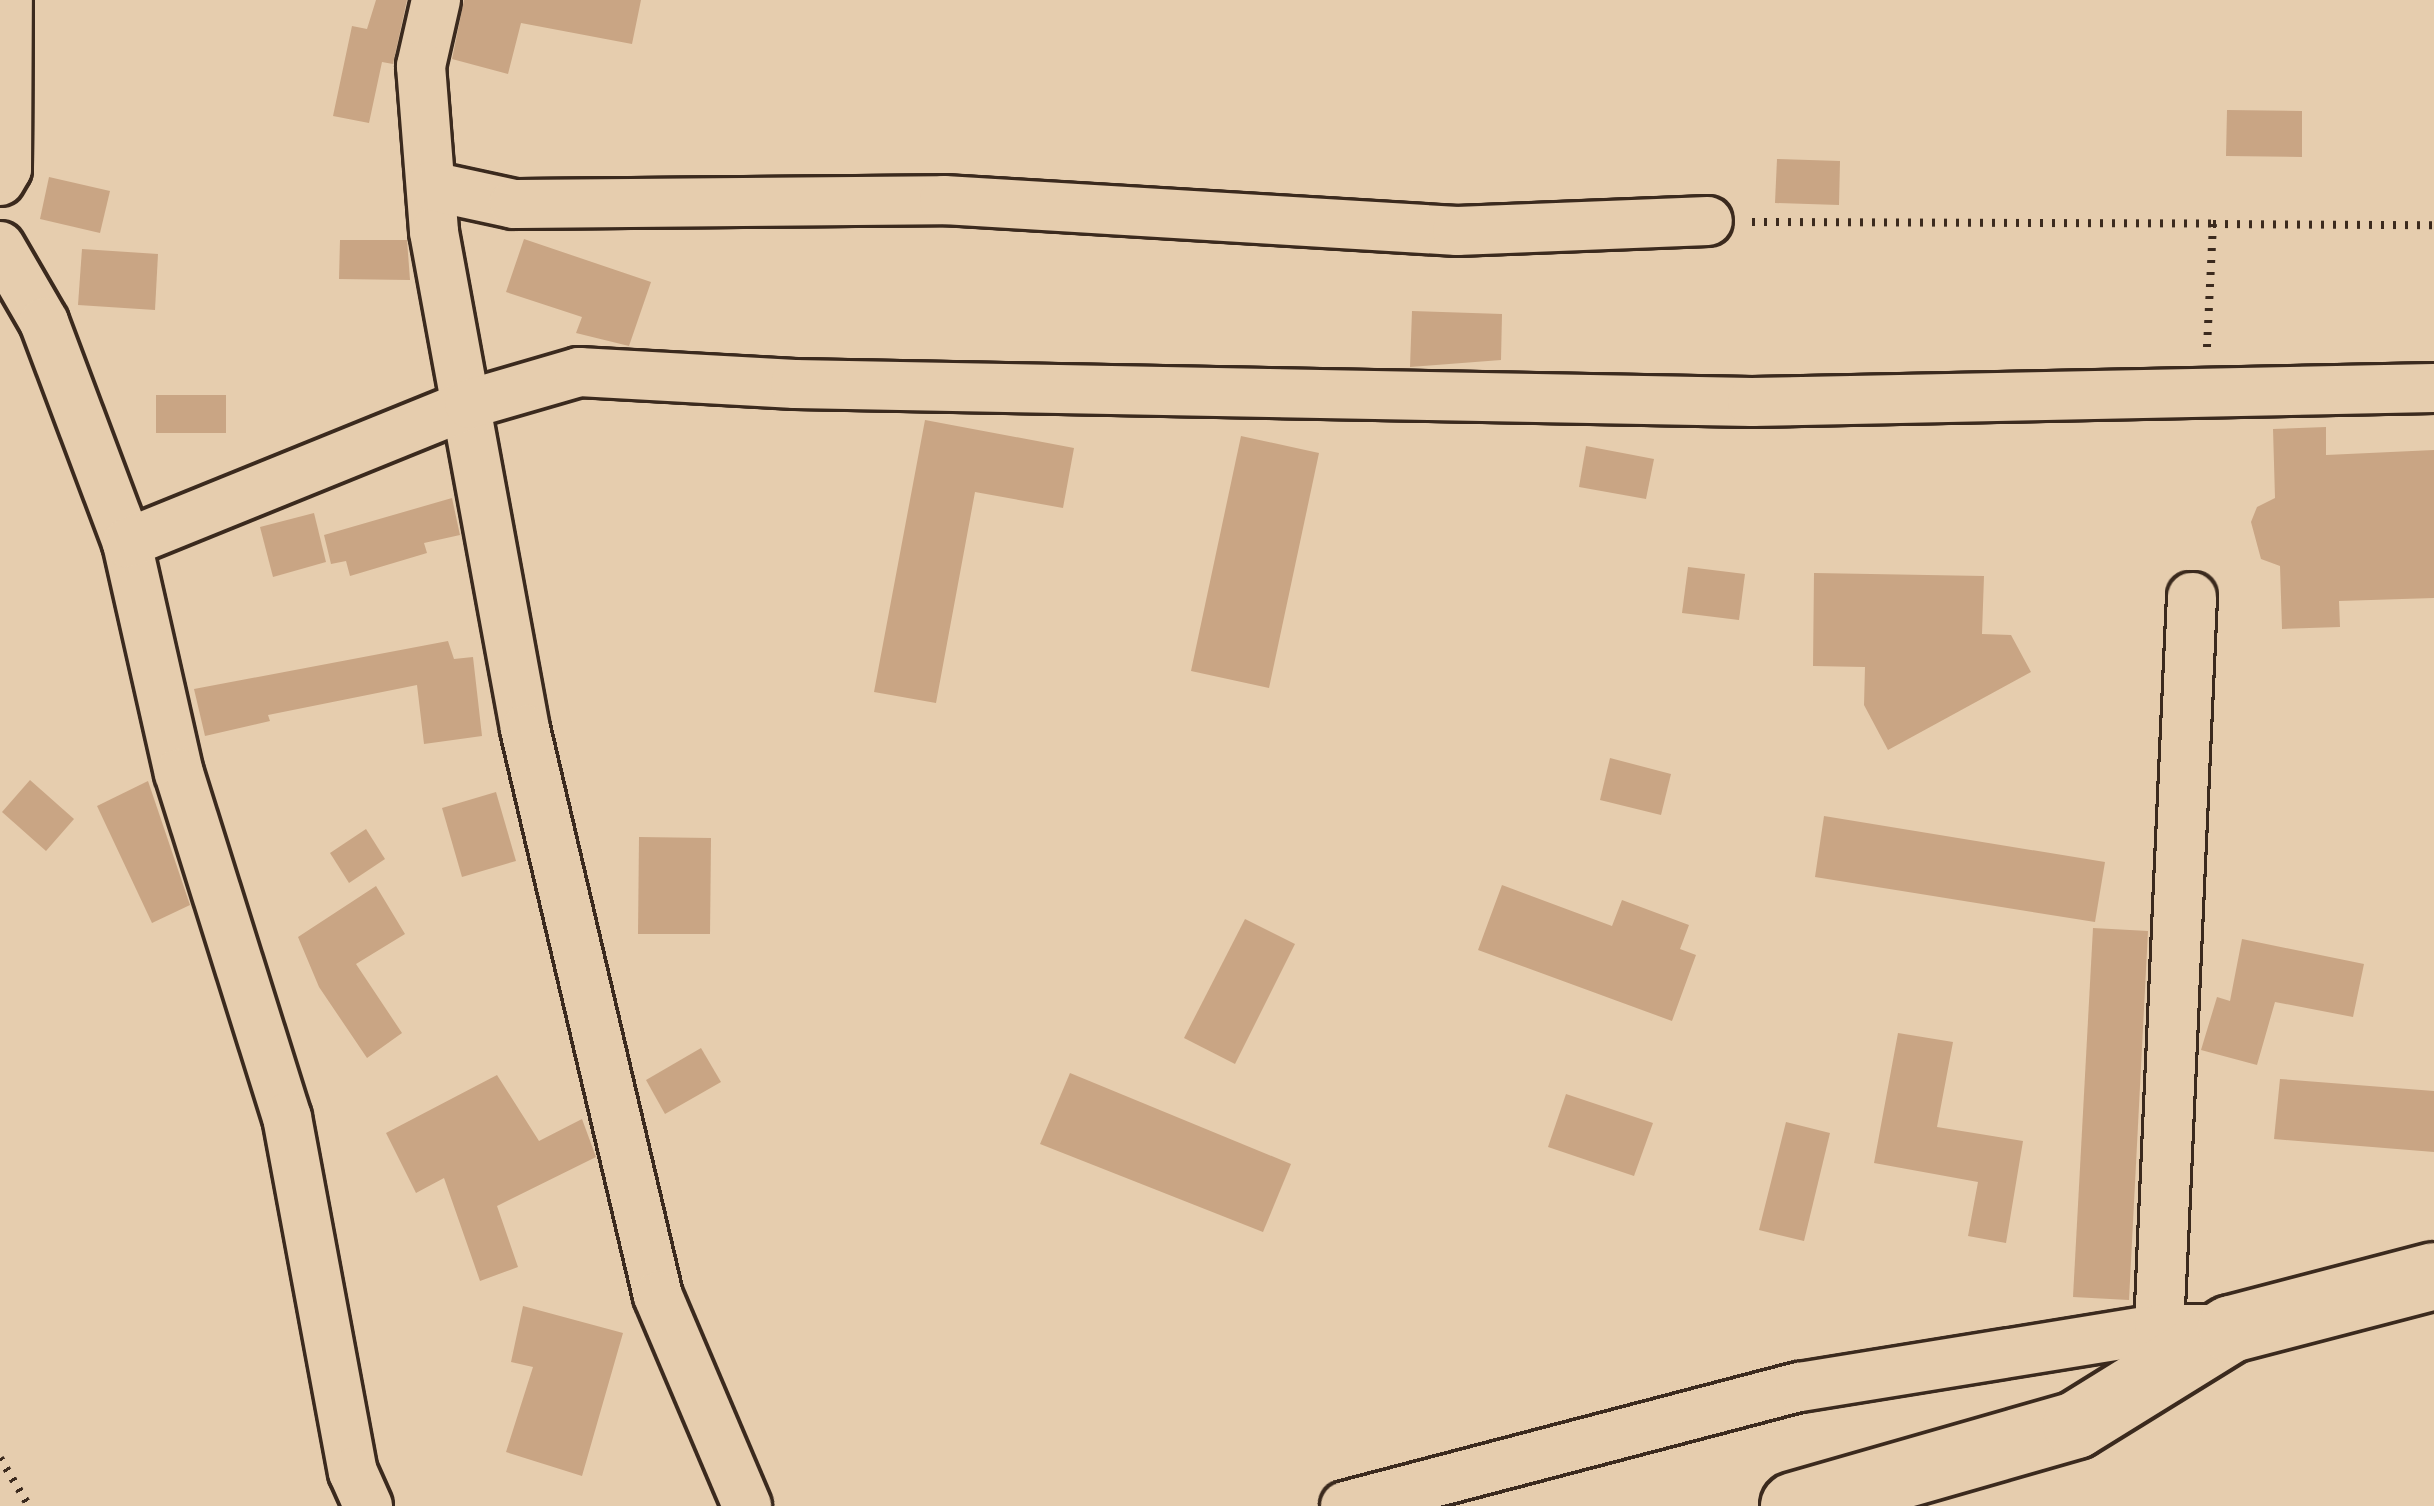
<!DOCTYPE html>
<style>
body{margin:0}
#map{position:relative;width:2434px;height:1506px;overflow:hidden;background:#e6cdae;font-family:Mynerve,sans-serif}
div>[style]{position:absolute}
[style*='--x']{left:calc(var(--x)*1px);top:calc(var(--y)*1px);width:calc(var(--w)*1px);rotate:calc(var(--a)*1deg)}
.building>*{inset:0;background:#c9a584}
.path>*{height:8px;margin-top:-4px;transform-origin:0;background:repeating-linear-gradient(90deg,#3b2a1e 0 3px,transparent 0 12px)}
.roads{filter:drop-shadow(3px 0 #3b2a1e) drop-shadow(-3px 0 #3b2a1e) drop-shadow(0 3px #3b2a1e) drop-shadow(0 -3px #3b2a1e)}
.street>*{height:48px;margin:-24px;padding:0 24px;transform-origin:24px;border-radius:24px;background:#e6cdae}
.secondary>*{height:66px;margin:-33px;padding:0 33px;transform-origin:33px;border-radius:33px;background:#e6cdae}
span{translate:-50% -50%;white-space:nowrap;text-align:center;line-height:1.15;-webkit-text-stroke:10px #e6cdae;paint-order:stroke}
</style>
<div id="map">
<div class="building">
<i style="clip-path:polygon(376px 0,407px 0,393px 64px,382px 62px,369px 123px,333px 116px,352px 26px,367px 29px)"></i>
<i style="clip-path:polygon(464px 0,641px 0,632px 44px,521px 23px,508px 74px,452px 59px)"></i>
<i style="clip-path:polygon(2227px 110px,2302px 111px,2302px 157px,2226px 156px)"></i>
<i style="clip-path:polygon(1777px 159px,1840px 161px,1839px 205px,1775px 203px)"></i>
<i style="clip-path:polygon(49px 177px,110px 191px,100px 233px,40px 219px)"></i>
<i style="clip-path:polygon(524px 239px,651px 282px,629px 346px,576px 333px,582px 317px,506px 292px)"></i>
<i style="clip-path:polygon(340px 240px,407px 240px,410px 280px,339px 279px)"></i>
<i style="clip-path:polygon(82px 249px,158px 254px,155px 310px,78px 305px)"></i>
<i style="clip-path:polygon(1412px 311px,1502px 314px,1501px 360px,1410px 367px)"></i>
<i style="clip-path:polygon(156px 395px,226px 395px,226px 433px,156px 433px)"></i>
<i style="clip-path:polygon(925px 420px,1074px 448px,1063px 508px,975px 492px,936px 703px,874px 692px)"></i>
<i style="clip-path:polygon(2326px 427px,2326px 455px,2434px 450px,2434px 598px,2339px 601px,2340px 627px,2282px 629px,2280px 566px,2261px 559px,2251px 522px,2257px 507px,2275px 498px,2273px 429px)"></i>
<i style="clip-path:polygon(1241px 436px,1319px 453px,1269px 688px,1191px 671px)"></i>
<i style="clip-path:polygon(1586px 446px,1654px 459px,1646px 499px,1579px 487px)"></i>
<i style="clip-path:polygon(452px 498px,460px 535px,424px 543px,427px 553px,350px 576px,346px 561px,331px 564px,324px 535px)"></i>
<i style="clip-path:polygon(314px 513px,326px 562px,273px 577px,260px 527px)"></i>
<i style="clip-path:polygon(1688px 567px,1745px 574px,1739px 620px,1682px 613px)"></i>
<i style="clip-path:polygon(1814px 573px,1984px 576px,1982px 634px,2011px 635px,2031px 672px,1888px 750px,1864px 705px,1865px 667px,1813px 666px)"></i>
<i style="clip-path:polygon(448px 641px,454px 659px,473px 657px,482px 736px,424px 744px,417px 685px,268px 715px,270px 721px,205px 736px,194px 689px)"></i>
<i style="clip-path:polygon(1610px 758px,1671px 774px,1661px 815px,1600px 800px)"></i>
<i style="clip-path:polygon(30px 780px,74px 819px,46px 851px,2px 812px)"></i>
<i style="clip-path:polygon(148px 781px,190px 905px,152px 923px,97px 806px)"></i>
<i style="clip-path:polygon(496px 792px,516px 861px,462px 877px,442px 808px)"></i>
<i style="clip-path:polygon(1824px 816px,2105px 862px,2095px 922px,1815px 877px)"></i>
<i style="clip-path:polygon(366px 829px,385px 859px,349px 883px,330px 853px)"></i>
<i style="clip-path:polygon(639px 837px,711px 838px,710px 934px,638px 934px)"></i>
<i style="clip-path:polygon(1502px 885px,1612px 926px,1622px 900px,1689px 925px,1680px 949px,1696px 955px,1672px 1021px,1478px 950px)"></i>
<i style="clip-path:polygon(376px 886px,405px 934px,356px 964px,402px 1033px,367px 1058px,319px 987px,298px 937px)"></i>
<i style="clip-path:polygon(1245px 919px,1295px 944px,1235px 1064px,1184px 1038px)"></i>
<i style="clip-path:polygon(2093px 928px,2148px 931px,2129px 1300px,2073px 1297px)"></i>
<i style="clip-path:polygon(2242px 939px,2364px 964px,2353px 1017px,2275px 1002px,2257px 1065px,2201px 1050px,2217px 997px,2230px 1001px)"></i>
<i style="clip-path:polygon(1898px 1033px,1953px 1042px,1937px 1127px,2023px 1141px,2006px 1243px,1968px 1236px,1978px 1182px,1874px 1163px)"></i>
<i style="clip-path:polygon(701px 1048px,721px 1082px,665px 1114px,646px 1080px)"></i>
<i style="clip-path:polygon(1070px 1073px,1291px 1164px,1263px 1232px,1040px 1144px)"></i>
<i style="clip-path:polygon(497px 1075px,539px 1141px,582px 1119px,596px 1157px,497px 1206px,518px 1267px,480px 1281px,444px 1178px,416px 1193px,386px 1133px)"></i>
<i style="clip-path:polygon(2280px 1079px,2434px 1091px,2434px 1152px,2274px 1139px)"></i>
<i style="clip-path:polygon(1566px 1094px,1653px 1123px,1634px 1176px,1548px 1147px)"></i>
<i style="clip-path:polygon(1786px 1122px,1830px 1133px,1804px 1241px,1759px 1230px)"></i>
<i style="clip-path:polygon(523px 1306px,623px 1333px,582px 1476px,506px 1452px,533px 1367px,511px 1362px)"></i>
</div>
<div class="path">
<i style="--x:1752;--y:222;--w:461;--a:0.2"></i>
<i style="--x:2213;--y:224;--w:124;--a:92.8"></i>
<i style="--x:2213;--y:224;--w:221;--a:0.3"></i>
<i style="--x:0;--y:1458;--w:56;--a:58.9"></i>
</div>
<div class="roads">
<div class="street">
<i style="--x:436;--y:0;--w:68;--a:102.8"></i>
<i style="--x:421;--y:66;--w:167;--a:85.5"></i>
<i style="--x:434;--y:232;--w:505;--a:79.62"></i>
<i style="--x:525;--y:729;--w:582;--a:76.8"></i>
<i style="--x:658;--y:1296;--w:228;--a:67"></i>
<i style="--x:0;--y:181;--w:14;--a:-60"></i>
<i style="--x:7;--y:169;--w:169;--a:-89.7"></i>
<i style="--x:431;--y:186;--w:85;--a:12.2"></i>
<i style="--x:514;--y:204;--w:430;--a:-0.5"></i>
<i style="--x:944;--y:200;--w:514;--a:3.46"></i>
<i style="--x:1457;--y:231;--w:251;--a:-2.3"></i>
<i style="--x:0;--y:246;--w:88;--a:59.9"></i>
<i style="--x:44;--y:322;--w:236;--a:69.4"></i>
<i style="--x:127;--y:543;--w:236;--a:77.3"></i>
<i style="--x:179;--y:773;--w:361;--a:72.6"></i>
<i style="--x:287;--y:1117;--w:361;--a:79.5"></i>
<i style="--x:353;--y:1472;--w:37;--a:66"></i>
<i style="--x:127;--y:543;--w:369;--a:-22.1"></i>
<i style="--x:469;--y:404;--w:115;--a:-16.2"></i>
<i style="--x:579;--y:372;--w:216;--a:3.2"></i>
<i style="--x:795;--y:384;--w:957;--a:1.08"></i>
<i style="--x:1752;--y:402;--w:682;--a:-1.18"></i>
<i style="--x:2159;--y:1329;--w:733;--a:-87.42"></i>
<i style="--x:1345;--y:1506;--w:470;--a:-14.7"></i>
<i style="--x:1800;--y:1387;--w:364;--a:-9.2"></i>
<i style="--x:2159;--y:1329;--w:72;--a:0"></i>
</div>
<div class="secondary">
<i style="--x:1794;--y:1506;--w:293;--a:-16"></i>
<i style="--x:2076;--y:1425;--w:182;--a:-31.8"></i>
<i style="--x:2231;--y:1329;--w:210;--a:-14.6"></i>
</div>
</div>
</div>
